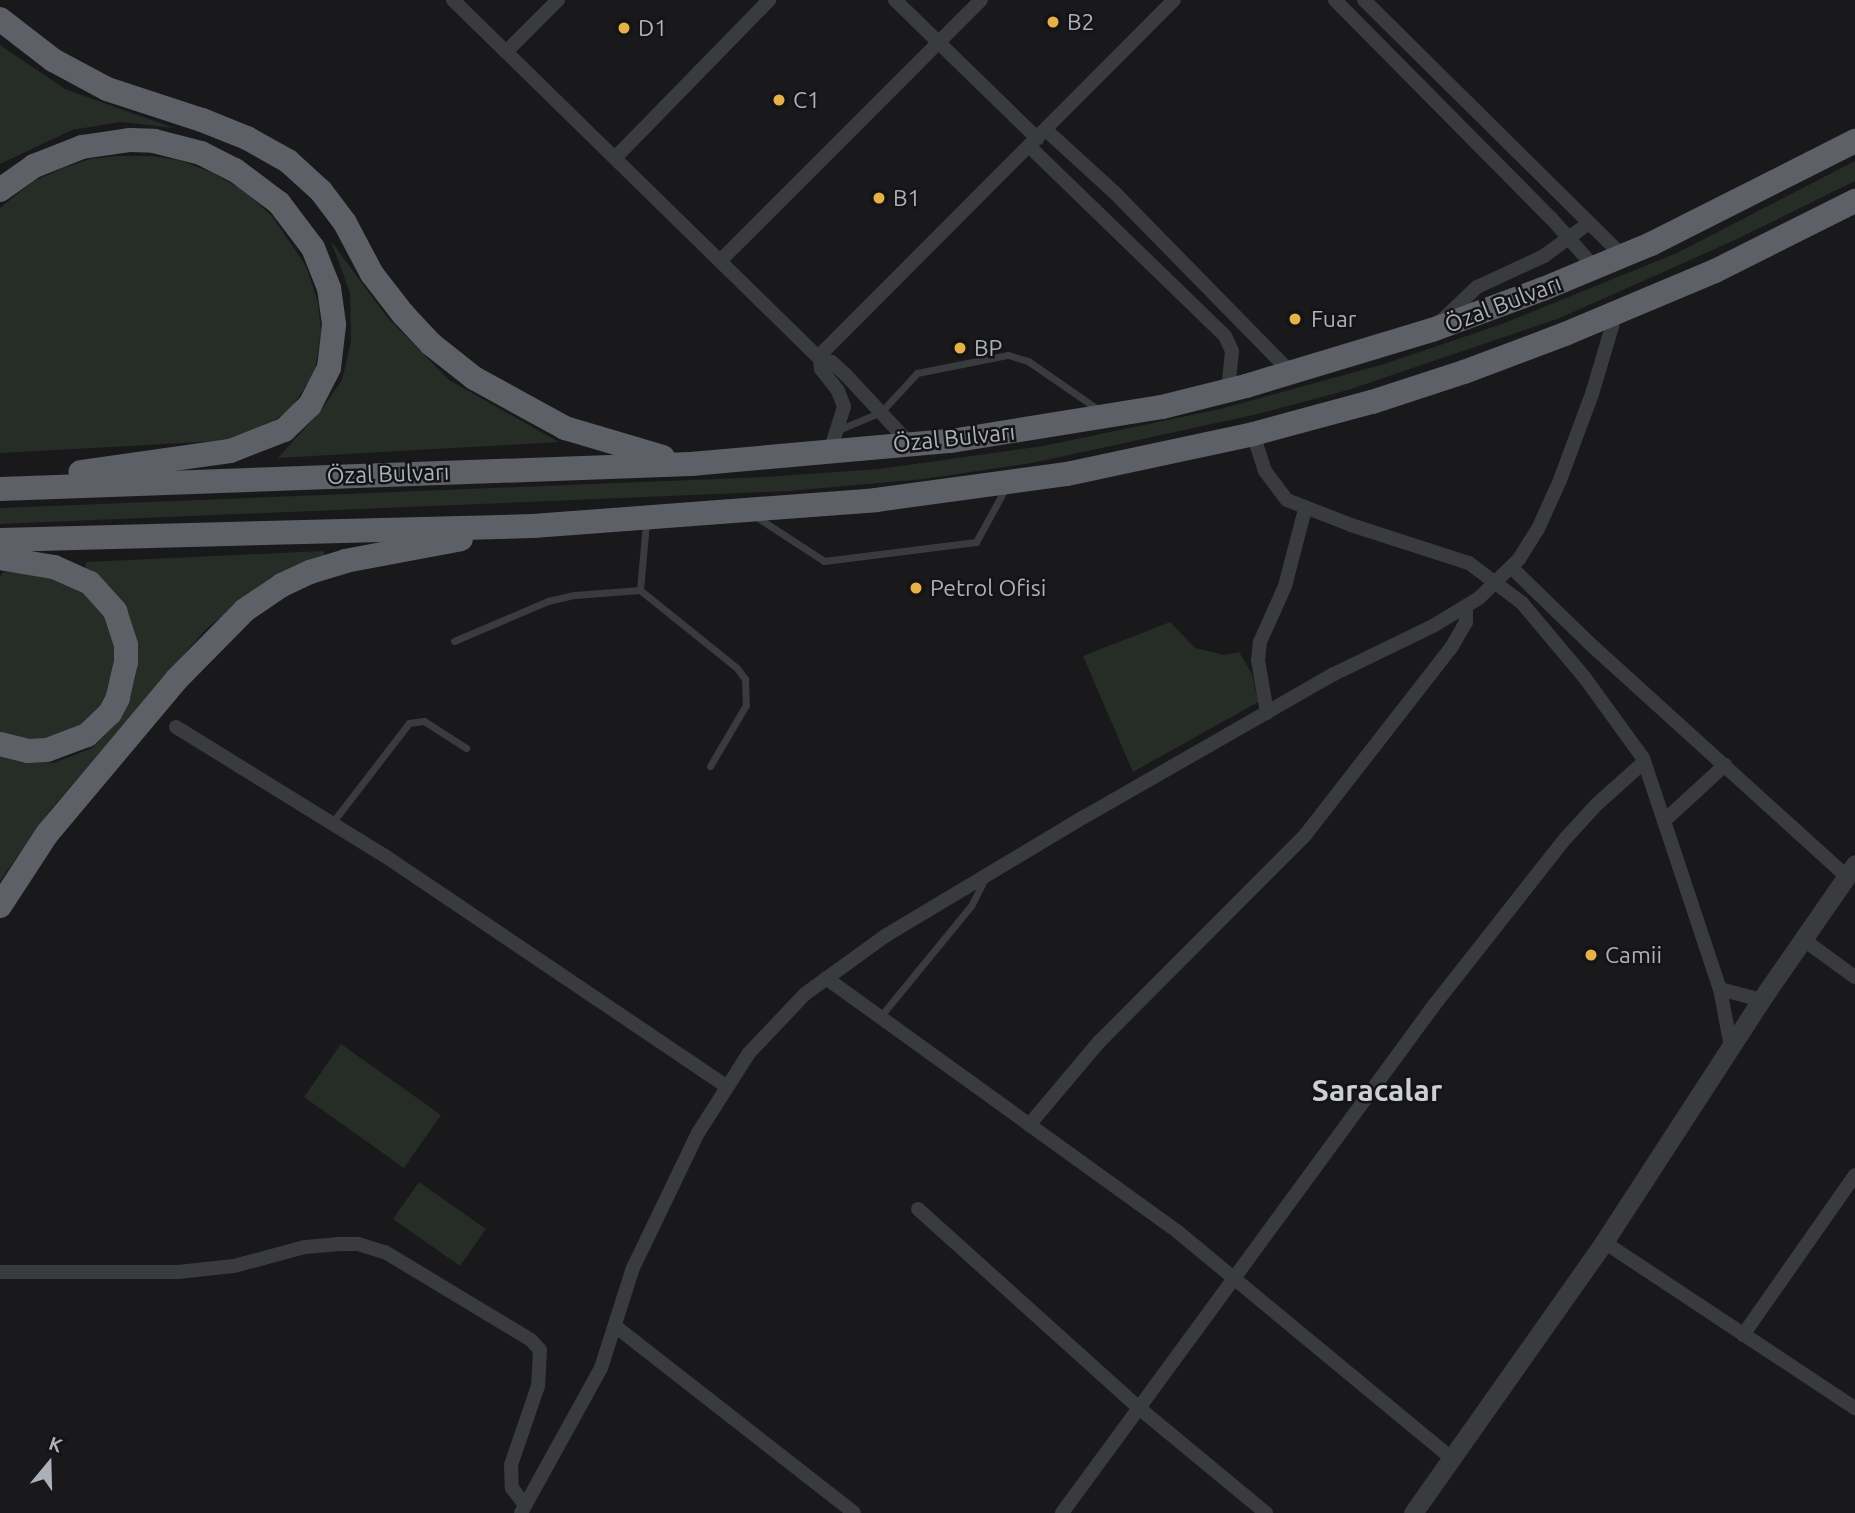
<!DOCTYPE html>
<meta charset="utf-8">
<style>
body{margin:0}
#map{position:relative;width:1855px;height:1513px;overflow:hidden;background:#19191b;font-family:Ubuntu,sans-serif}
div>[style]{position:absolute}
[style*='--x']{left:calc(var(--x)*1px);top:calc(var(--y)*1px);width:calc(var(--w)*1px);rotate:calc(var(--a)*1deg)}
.green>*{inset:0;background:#252d26}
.service>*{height:7px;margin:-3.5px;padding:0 3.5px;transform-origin:3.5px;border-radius:3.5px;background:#3a3b3f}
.minor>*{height:14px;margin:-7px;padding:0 7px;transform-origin:7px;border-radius:7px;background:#3a3b3f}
.tertiary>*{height:19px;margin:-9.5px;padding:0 9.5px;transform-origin:9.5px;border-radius:9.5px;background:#3a3b3f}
.trunk>*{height:24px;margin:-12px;padding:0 12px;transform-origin:12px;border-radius:12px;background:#5e6067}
.dots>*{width:19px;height:19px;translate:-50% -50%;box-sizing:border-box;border:4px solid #141416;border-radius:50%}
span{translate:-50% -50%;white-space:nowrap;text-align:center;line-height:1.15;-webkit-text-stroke:5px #141416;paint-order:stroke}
.poi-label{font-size:23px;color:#acb0b9}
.left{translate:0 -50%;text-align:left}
.street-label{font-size:23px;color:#acb0b9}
.district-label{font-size:30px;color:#cdcfd6;font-weight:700}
.north{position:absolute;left:14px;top:1429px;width:70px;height:70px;-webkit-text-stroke:5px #141416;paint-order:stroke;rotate:19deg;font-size:19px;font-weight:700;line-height:28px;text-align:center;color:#acb0b9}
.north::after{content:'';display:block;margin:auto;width:24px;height:32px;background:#acb0b9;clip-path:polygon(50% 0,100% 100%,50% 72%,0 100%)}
</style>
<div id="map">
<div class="green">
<i style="clip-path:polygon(0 45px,65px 89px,174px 128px,120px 122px,72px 130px,0 164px)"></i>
<i style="clip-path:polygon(117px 156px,152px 156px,179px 160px,213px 173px,244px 191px,272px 216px,306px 266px,318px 302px,321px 331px,315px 372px,292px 407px,266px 427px,238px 440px,0 453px,0 208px,32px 182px,61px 169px,90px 159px)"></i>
<i style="clip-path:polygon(1855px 161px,1855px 181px,1735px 240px,1560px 318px,1348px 390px,1258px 414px,1032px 463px,924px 479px,789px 491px,0 524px,0 508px,765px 477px,879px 469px,1043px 446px,1220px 409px,1384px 364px,1502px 324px,1677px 253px)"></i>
<i style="clip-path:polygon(331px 241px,387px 317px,449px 380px,559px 442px,278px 458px,321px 410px,342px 380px,351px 341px,350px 293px)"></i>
<i style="clip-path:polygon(323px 551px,325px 555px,255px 590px,206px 629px,52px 808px,0 881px,0 756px,16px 761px,54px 763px,92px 748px,117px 722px,135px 679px,137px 664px,85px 570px,86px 562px)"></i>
<i style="clip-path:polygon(3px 572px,37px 573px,86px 593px,105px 618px,116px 647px,116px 661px,107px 699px,83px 727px,34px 741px,0 733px,0 577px)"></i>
<i style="clip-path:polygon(1170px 622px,1195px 648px,1224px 655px,1239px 652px,1252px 674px,1258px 702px,1133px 772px,1083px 656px)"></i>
<i style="clip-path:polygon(341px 1044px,441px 1115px,404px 1168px,304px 1097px)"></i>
<i style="clip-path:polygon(419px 1182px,486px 1229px,460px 1266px,393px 1219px)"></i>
</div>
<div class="service">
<i style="--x:838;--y:430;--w:47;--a:-22.7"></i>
<i style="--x:881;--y:412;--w:53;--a:-47.3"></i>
<i style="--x:917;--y:373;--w:93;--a:-11.2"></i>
<i style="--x:1008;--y:355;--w:21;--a:17"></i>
<i style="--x:1028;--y:361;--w:86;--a:34.6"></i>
<i style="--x:755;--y:516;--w:82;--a:33.1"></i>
<i style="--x:824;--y:561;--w:153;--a:-7.1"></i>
<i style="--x:976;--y:542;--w:60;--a:-61.3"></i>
<i style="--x:640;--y:590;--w:124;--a:38.8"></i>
<i style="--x:737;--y:668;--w:14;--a:54"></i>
<i style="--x:745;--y:679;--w:26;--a:88"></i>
<i style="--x:746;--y:705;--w:71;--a:120.5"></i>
<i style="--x:454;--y:641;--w:102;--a:-23.1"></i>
<i style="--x:548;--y:601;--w:28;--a:-13"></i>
<i style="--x:575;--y:595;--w:65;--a:-4.4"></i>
<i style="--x:640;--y:590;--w:67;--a:-84.9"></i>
<i style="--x:332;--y:823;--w:126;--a:-52.4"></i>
<i style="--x:409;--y:723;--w:15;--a:-8"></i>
<i style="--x:424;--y:721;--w:50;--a:32.7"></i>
<i style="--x:880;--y:1017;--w:144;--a:-50.7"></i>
<i style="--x:971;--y:906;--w:30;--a:-63"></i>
</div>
<div class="minor">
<i style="--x:453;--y:0;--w:513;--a:44.37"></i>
<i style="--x:820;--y:359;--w:12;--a:14"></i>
<i style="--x:832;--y:362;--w:18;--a:43"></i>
<i style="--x:845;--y:374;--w:96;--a:47.1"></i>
<i style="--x:895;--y:0;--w:199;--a:44.2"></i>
<i style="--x:1335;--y:0;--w:307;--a:45.3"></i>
<i style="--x:1551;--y:218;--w:67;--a:48.7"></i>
<i style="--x:1364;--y:0;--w:364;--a:44.7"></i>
<i style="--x:506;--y:52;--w:74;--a:-45"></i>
<i style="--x:1046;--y:130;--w:92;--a:42.4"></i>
<i style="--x:1114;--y:192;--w:253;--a:45.6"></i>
<i style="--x:1030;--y:147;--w:272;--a:44.1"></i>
<i style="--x:1225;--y:336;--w:17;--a:65"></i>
<i style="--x:1232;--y:351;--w:40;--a:95.7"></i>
<i style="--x:615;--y:158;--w:221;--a:-45.7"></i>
<i style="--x:720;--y:261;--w:369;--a:-45"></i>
<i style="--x:1438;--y:324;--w:54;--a:-43.5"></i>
<i style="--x:1477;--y:287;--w:74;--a:-24.8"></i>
<i style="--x:1544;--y:256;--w:56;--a:-36.3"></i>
<i style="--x:818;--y:357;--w:504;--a:-45.08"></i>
<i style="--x:820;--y:359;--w:10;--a:84"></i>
<i style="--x:821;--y:369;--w:28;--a:52"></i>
<i style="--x:838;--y:391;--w:17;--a:69"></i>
<i style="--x:844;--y:407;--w:46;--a:107.7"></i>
<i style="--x:1253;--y:434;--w:39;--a:72"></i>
<i style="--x:1265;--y:471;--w:36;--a:53"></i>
<i style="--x:1287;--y:500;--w:69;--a:21.3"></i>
<i style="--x:1351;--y:525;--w:124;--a:17.9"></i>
<i style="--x:1469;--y:563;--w:66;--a:37"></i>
<i style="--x:1522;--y:603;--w:98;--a:50"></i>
<i style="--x:1585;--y:678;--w:99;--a:54.1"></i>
<i style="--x:1643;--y:758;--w:243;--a:71.6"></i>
<i style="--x:1511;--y:567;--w:107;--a:44.2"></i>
<i style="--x:1588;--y:642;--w:348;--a:42.2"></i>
<i style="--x:1267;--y:713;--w:54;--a:-99.6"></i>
<i style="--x:1258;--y:660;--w:18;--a:-84"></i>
<i style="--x:1260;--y:642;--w:61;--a:-65.9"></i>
<i style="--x:1285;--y:586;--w:80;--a:-75.4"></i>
<i style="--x:176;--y:727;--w:246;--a:31.7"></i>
<i style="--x:385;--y:856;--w:411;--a:34"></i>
<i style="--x:1664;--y:821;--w:83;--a:-42.6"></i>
<i style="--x:1804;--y:940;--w:63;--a:36"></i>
<i style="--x:826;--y:978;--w:434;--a:35.8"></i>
<i style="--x:1178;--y:1232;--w:356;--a:39.6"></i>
<i style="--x:1731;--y:1047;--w:59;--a:-100.7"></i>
<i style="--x:1720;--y:989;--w:42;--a:15"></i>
<i style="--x:1029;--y:1125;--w:109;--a:-49.9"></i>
<i style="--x:1099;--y:1042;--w:293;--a:-45.1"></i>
<i style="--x:1306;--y:834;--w:236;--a:-52.1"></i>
<i style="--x:1451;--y:648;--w:30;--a:-60"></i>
<i style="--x:1466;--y:622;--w:16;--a:-90"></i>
<i style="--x:918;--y:1209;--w:297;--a:42"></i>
<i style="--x:1139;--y:1408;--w:165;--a:39.6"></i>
<i style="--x:1604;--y:1242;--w:301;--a:33.5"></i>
<i style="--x:0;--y:1272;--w:178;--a:0"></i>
<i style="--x:178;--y:1272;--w:56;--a:-6.1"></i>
<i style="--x:234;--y:1266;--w:73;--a:-15"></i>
<i style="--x:305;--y:1247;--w:32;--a:-5"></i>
<i style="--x:337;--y:1244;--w:21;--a:0"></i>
<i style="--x:358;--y:1244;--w:28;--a:17"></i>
<i style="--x:385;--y:1252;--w:170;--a:31.1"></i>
<i style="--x:531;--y:1340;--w:13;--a:48"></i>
<i style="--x:540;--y:1350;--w:36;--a:93"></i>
<i style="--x:538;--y:1386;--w:83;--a:108.9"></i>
<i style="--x:511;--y:1465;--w:23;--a:88"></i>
<i style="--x:512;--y:1488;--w:21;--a:53"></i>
<i style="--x:615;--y:1326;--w:303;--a:38"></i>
<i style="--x:1743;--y:1335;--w:195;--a:-55"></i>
<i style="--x:521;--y:1513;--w:166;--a:-61.1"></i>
<i style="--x:601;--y:1368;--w:105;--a:-72.3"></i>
<i style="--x:633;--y:1268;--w:150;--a:-64.3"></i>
<i style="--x:698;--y:1133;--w:95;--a:-57.5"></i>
<i style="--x:749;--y:1053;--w:81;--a:-46.5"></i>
<i style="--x:805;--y:994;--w:99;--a:-35.9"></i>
<i style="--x:885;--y:936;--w:232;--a:-30.9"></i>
<i style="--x:1084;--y:817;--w:288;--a:-29.8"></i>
<i style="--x:1334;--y:674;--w:110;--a:-25.9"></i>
<i style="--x:1433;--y:626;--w:54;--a:-31.3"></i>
<i style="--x:1479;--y:598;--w:56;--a:-44.3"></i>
<i style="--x:1519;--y:559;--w:36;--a:-58"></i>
<i style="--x:1538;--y:529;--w:54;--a:-65.8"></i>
<i style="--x:1560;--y:480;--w:92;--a:-69.6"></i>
<i style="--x:1592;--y:394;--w:84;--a:-73.5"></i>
<i style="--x:1062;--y:1513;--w:631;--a:-53.77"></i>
<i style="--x:1435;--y:1004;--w:210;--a:-51.8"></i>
<i style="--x:1565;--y:839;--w:46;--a:-47.6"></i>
<i style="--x:1596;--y:805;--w:64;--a:-41.9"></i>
</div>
<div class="tertiary">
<i style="--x:1413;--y:1513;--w:332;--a:-54.8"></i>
<i style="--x:1604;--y:1242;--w:288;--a:-57"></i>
<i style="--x:1761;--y:1000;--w:165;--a:-55.3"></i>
</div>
<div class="trunk">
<i style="--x:0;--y:19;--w:67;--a:37.7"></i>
<i style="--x:53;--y:60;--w:61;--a:28.2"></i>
<i style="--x:107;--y:89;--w:100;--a:18.1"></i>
<i style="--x:202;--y:120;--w:48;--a:21.8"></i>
<i style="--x:247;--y:138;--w:47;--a:29.3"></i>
<i style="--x:288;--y:161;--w:45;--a:42.3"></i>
<i style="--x:321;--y:191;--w:40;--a:53"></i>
<i style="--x:345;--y:223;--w:58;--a:62.1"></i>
<i style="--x:372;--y:274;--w:51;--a:52.2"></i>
<i style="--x:403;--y:314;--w:41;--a:47"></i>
<i style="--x:431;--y:344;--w:55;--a:38.3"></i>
<i style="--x:474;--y:378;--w:104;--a:28.8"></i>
<i style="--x:565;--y:428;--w:102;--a:16.5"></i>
<i style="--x:0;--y:190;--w:42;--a:-35.2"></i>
<i style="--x:34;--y:166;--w:52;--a:-21.6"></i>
<i style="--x:82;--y:147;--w:49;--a:-8.3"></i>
<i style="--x:130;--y:140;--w:24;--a:2"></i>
<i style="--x:154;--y:141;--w:49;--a:14.3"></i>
<i style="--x:201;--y:153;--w:38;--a:27"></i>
<i style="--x:235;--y:170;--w:55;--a:36.9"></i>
<i style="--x:279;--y:203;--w:56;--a:52.9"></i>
<i style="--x:313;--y:248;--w:43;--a:68.2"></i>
<i style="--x:329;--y:288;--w:37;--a:82"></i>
<i style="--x:334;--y:325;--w:43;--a:96.6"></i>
<i style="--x:329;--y:368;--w:42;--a:117.2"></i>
<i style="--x:310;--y:405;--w:36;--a:136"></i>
<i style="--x:284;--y:430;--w:58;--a:158.7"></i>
<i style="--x:230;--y:451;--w:151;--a:172"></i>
<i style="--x:0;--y:489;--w:691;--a:-2.07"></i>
<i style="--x:691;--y:464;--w:261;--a:-5.1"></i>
<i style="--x:951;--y:441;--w:214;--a:-9.2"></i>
<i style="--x:1162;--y:407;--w:87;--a:-14"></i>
<i style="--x:1246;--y:386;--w:194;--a:-16.8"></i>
<i style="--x:1432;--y:330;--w:118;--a:-20.3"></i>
<i style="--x:1543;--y:289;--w:117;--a:-22.6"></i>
<i style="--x:1651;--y:244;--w:229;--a:-26.8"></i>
<i style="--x:0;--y:540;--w:533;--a:-1.5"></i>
<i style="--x:533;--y:526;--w:344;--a:-4.3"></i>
<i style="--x:876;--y:500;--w:193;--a:-7.8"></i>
<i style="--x:1067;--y:474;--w:190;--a:-12.1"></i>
<i style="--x:1253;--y:434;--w:123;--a:-15.1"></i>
<i style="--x:1372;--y:402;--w:97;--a:-18.1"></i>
<i style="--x:1464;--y:372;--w:108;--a:-20.6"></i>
<i style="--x:1565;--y:334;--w:163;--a:-22.8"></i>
<i style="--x:1715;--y:271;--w:157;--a:-26.6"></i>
<i style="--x:0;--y:558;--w:55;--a:9.5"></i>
<i style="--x:54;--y:567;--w:39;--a:24"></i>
<i style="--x:90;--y:583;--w:38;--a:48"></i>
<i style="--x:115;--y:611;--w:36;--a:72"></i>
<i style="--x:126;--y:645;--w:17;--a:90"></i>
<i style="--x:126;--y:662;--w:37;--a:103"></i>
<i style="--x:118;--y:698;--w:17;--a:118"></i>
<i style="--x:110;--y:713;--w:32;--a:136"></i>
<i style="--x:87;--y:735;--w:43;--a:159.4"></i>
<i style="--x:47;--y:750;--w:19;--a:177"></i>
<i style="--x:28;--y:751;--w:29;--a:-166"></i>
<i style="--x:0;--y:906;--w:86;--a:-56.9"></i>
<i style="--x:47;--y:834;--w:201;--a:-50"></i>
<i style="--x:176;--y:680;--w:98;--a:-45.4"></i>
<i style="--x:245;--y:610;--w:45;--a:-34"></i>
<i style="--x:282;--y:585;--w:31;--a:-25"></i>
<i style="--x:310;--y:572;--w:37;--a:-17"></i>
<i style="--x:345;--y:561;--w:118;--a:-10.7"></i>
</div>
<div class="dots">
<i style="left:1053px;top:22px;background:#e6b146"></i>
<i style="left:624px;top:28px;background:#e6b146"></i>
<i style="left:779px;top:100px;background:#e6b146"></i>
<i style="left:879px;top:198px;background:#e6b146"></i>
<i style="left:1295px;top:319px;background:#e6b146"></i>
<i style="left:960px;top:348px;background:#e6b146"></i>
<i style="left:916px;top:588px;background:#e6b146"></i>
<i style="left:1591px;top:955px;background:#e6b146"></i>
</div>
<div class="poi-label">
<span class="left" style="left:1067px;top:22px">B2</span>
<span class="left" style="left:638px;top:28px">D1</span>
<span class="left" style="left:793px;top:100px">C1</span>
<span class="left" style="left:893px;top:198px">B1</span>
<span class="left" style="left:1311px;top:319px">Fuar</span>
<span class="left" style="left:974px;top:348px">BP</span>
<span class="left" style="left:930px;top:588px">Petrol Ofisi</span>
<span class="left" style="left:1605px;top:955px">Camii</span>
</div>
<div class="street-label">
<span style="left:1503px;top:304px;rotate:-21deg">Özal Bulvarı</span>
<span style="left:954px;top:438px;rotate:-6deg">Özal Bulvarı</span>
<span style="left:388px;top:474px;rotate:-2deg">Özal Bulvarı</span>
</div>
<div class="district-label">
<span style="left:1377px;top:1090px">Saracalar</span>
</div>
<div class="north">K</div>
</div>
